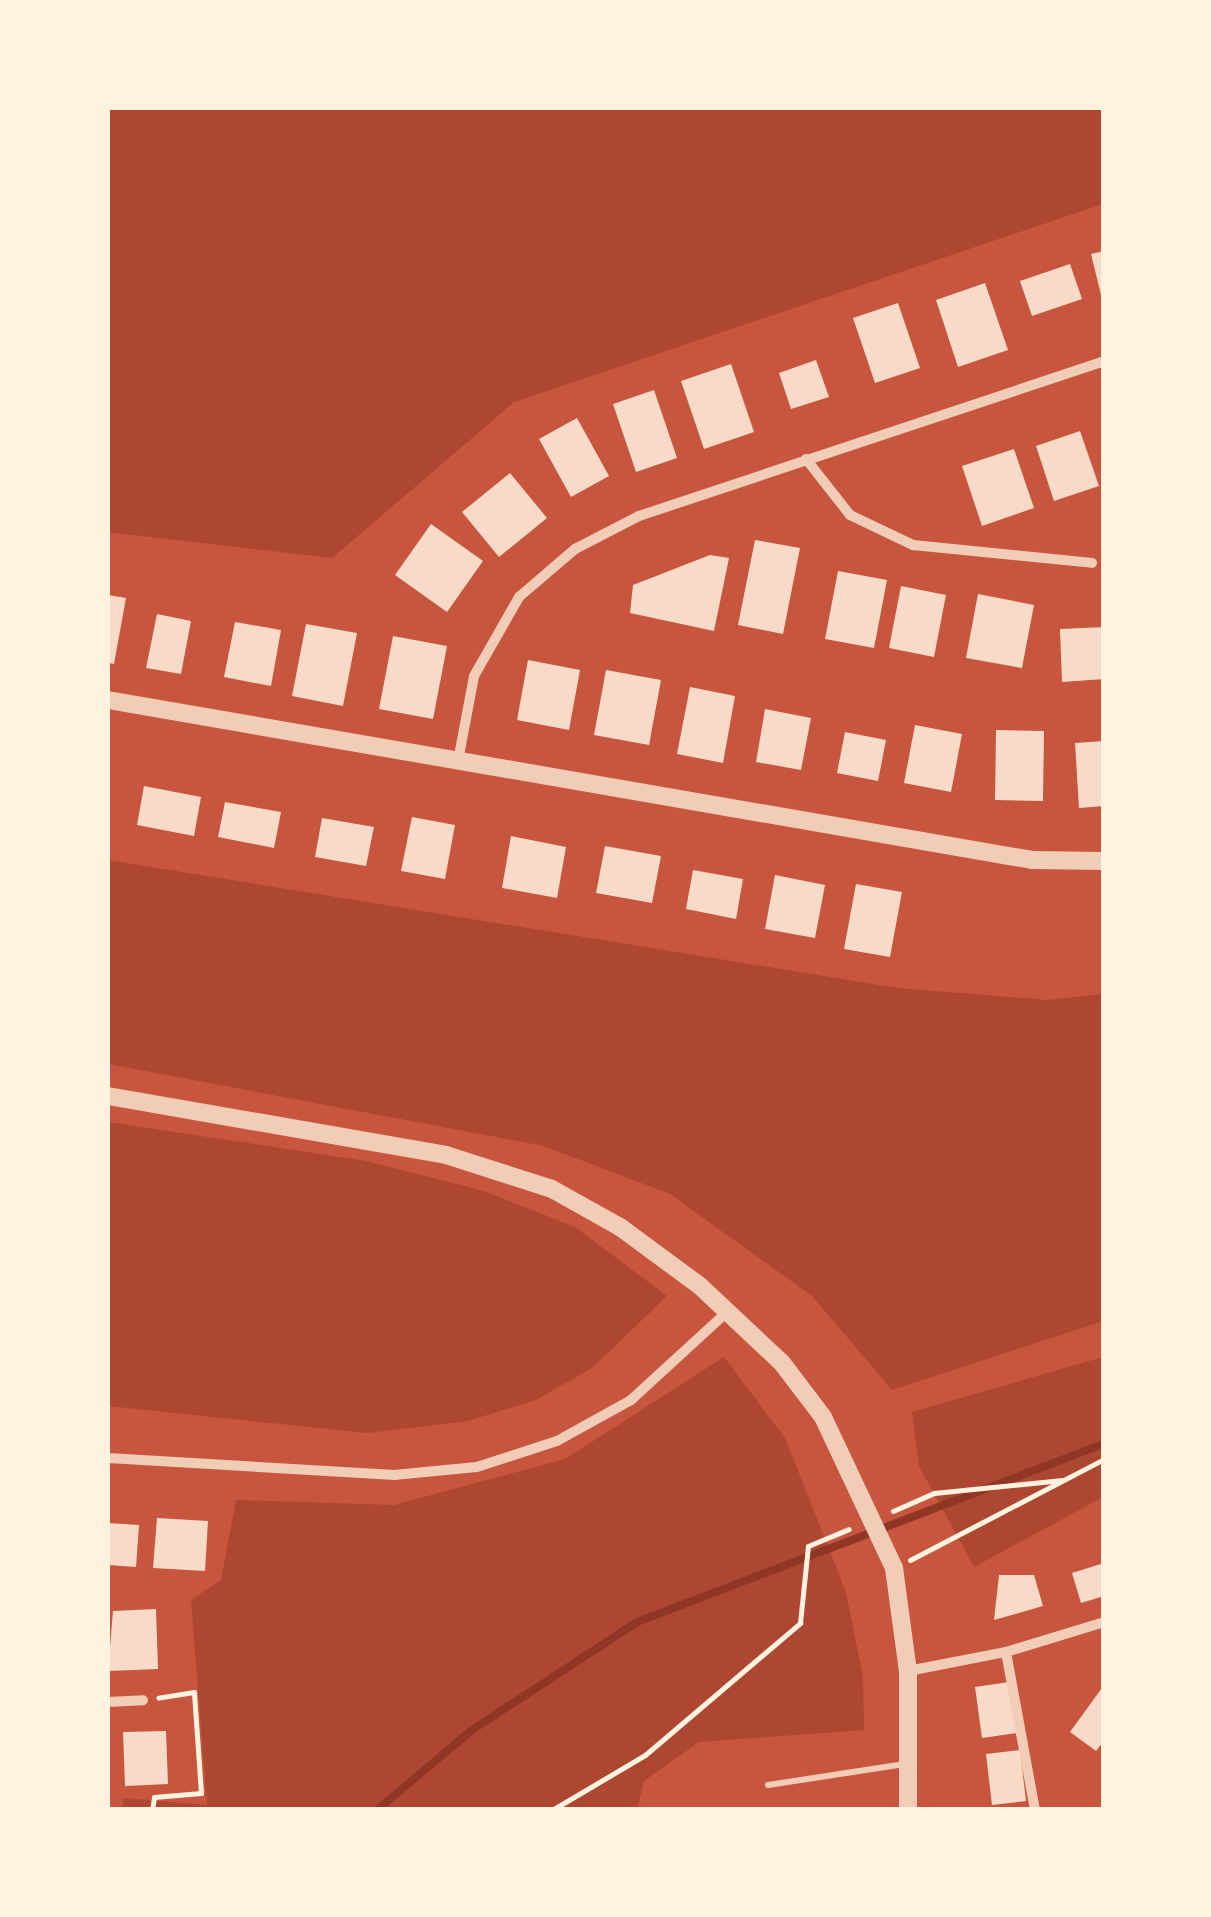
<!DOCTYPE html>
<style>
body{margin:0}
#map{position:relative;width:1211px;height:1917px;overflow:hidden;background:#c8553d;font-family:Inter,sans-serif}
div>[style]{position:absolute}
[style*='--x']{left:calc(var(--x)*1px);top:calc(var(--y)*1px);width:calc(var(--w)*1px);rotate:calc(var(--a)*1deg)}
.green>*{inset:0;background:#ae4732}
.stream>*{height:8px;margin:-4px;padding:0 4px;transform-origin:4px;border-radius:4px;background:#8f3625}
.building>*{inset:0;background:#f7dbc8}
.path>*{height:5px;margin:-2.5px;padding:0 2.5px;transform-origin:2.5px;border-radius:2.5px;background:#fff3e0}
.service>*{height:6px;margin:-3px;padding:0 3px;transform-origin:3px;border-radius:3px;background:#f1ccb7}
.minor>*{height:10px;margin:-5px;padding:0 5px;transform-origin:5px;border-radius:5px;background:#f1ccb7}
.tertiary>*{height:18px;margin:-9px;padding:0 9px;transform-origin:9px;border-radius:9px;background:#f1ccb7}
span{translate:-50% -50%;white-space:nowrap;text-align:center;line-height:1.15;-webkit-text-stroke:10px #fff3e0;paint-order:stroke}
.frame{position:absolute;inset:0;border:110px solid #fff3e0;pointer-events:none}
</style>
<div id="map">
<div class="green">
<i style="clip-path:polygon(108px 108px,1103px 108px,1103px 204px,514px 402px,332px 558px,108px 532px)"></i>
<i style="clip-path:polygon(108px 860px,898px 988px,1047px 1000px,1103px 994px,1103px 1321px,892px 1390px,812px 1296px,670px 1194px,544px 1146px,108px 1064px)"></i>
<i style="clip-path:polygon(108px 1122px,366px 1161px,484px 1191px,575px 1227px,667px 1296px,592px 1368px,536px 1400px,468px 1421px,367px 1433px,108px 1406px)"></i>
<i style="clip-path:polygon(724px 1357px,785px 1438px,846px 1592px,863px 1677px,864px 1730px,699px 1742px,644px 1781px,637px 1809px,122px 1810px,124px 1798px,207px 1805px,191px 1600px,221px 1580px,236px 1500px,394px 1505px,565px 1459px)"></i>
<i style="clip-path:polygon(1103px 1357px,1103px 1497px,974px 1567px,919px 1466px,912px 1412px)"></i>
</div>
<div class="stream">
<i style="--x:377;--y:1810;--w:124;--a:-40.1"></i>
<i style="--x:472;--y:1730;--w:197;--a:-33.2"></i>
<i style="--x:637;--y:1622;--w:500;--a:-20.9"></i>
</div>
<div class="building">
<i style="clip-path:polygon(1104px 251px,1104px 299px,1102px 299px,1091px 254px)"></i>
<i style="clip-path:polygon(1070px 264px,1082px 299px,1032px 316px,1020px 281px)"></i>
<i style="clip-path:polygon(985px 283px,1008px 350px,958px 367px,936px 300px)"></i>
<i style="clip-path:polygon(898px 303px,920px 368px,875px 383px,853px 318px)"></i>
<i style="clip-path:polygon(816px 360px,829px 397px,791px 409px,779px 373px)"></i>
<i style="clip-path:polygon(731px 364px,754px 432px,704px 449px,681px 381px)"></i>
<i style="clip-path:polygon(654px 390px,677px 458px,636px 472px,613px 404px)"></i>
<i style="clip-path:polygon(577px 418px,609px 476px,571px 497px,539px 439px)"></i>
<i style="clip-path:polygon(1080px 431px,1099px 486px,1054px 501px,1036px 446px)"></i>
<i style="clip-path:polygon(1014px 449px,1034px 508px,982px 526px,962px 466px)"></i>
<i style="clip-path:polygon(510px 473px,547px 518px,499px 557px,462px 512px)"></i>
<i style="clip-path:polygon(431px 524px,483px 561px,447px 612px,395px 575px)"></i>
<i style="clip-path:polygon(755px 540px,800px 548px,783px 634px,738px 625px)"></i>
<i style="clip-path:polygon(710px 555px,729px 558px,714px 631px,630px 613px,633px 585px)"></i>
<i style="clip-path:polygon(838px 571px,887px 580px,874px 648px,825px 639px)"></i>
<i style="clip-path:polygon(901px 586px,946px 595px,934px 657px,889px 648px)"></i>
<i style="clip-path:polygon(978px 594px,1034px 605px,1022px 668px,966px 658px)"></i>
<i style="clip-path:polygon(108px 595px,126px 598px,114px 664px,108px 663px)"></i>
<i style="clip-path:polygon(157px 614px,191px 621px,181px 674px,146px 668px)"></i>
<i style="clip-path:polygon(235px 622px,281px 630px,271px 686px,224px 677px)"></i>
<i style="clip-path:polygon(306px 624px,357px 633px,343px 706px,292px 696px)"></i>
<i style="clip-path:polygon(1104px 627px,1104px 679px,1062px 682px,1060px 629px)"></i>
<i style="clip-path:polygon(393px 636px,447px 646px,433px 719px,379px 709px)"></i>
<i style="clip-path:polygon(528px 660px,580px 670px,569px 730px,517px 720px)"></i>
<i style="clip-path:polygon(606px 670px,661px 680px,649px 745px,594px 735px)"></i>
<i style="clip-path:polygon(690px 687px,735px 696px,723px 763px,677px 754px)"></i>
<i style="clip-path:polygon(765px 709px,811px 718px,801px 770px,756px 762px)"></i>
<i style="clip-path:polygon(915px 725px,962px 734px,951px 792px,904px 783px)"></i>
<i style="clip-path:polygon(996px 730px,1044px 731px,1043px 801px,995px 800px)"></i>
<i style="clip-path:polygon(845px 732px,886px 740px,878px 781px,837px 773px)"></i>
<i style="clip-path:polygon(1104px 741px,1104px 806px,1079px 808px,1075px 743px)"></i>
<i style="clip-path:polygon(144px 786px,201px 797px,194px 836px,137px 825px)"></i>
<i style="clip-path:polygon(225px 802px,281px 812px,274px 848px,218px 837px)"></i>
<i style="clip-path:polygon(412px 817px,455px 825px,445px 879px,401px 871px)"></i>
<i style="clip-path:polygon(322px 818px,374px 827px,366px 866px,315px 857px)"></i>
<i style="clip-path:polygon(511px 836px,566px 847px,557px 898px,502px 888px)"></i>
<i style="clip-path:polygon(605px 846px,661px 856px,652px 903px,596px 893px)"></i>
<i style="clip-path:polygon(693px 870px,743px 879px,736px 919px,686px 909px)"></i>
<i style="clip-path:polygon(775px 875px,825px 885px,815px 938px,765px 929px)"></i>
<i style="clip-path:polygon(856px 884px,902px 892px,890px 957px,844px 949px)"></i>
<i style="clip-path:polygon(157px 1518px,208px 1521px,205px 1571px,153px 1568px)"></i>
<i style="clip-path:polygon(108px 1523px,139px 1525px,136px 1567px,108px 1565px)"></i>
<i style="clip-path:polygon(1104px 1563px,1104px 1596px,1081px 1603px,1072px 1573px)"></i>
<i style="clip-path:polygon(999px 1575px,1034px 1575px,1043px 1606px,994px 1620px)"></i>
<i style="clip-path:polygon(156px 1609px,158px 1669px,108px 1671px,113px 1611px)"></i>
<i style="clip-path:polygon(1009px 1682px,1017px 1733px,982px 1738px,975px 1687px)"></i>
<i style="clip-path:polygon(1104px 1685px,1104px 1741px,1096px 1751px,1070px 1732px)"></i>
<i style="clip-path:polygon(166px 1731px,168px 1784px,125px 1786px,123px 1732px)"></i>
<i style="clip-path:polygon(1020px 1750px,1026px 1801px,992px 1805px,986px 1754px)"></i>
</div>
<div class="path">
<i style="--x:893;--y:1511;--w:45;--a:-23.7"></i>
<i style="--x:934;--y:1493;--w:129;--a:-5.8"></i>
<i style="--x:910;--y:1560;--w:219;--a:-27.5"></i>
<i style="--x:152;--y:1810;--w:13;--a:-81"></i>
<i style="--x:154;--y:1797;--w:47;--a:-4.9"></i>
<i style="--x:201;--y:1793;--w:101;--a:-94"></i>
<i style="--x:194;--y:1692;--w:36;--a:171"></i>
<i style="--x:552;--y:1810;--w:108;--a:-30.6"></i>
<i style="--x:645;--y:1755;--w:204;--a:-40.4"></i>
<i style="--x:800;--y:1623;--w:77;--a:-84.1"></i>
<i style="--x:808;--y:1546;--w:44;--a:-22.5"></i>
</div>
<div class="service">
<i style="--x:768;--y:1785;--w:140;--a:-8.7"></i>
</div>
<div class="minor">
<i style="--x:806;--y:459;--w:71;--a:51.8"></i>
<i style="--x:850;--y:515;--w:70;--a:25.5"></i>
<i style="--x:913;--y:545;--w:180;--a:5.7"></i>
<i style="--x:458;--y:761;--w:86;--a:-79.3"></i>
<i style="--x:474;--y:676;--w:91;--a:-60.3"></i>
<i style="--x:519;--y:597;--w:74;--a:-40.6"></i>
<i style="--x:575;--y:549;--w:72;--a:-27.3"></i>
<i style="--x:639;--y:516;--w:490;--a:-18.4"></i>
<i style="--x:108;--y:1458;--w:287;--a:3.4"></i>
<i style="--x:394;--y:1475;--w:83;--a:-5.5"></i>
<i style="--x:477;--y:1467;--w:84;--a:-18"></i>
<i style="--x:557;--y:1441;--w:85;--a:-29"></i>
<i style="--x:631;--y:1400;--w:130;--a:-42.5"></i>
<i style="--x:1006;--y:1652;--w:161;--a:79.6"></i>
<i style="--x:908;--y:1671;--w:100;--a:-11"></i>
<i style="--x:1006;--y:1652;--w:102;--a:-17"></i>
<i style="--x:108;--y:1702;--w:35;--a:-3"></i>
</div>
<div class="tertiary">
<i style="--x:108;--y:700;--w:938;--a:9.82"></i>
<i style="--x:1032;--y:860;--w:72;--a:0.8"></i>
<i style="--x:108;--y:1096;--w:343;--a:9.9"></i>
<i style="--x:446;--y:1155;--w:111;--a:17.8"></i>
<i style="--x:552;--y:1189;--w:78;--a:29.2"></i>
<i style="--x:620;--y:1227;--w:99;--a:36.4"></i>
<i style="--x:700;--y:1286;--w:112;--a:43.2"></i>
<i style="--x:782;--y:1363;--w:68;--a:52.8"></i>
<i style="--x:823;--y:1417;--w:167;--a:64.8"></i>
<i style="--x:894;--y:1568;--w:104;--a:82.3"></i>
<i style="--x:908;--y:1671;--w:139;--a:90"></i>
</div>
<div class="frame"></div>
</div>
